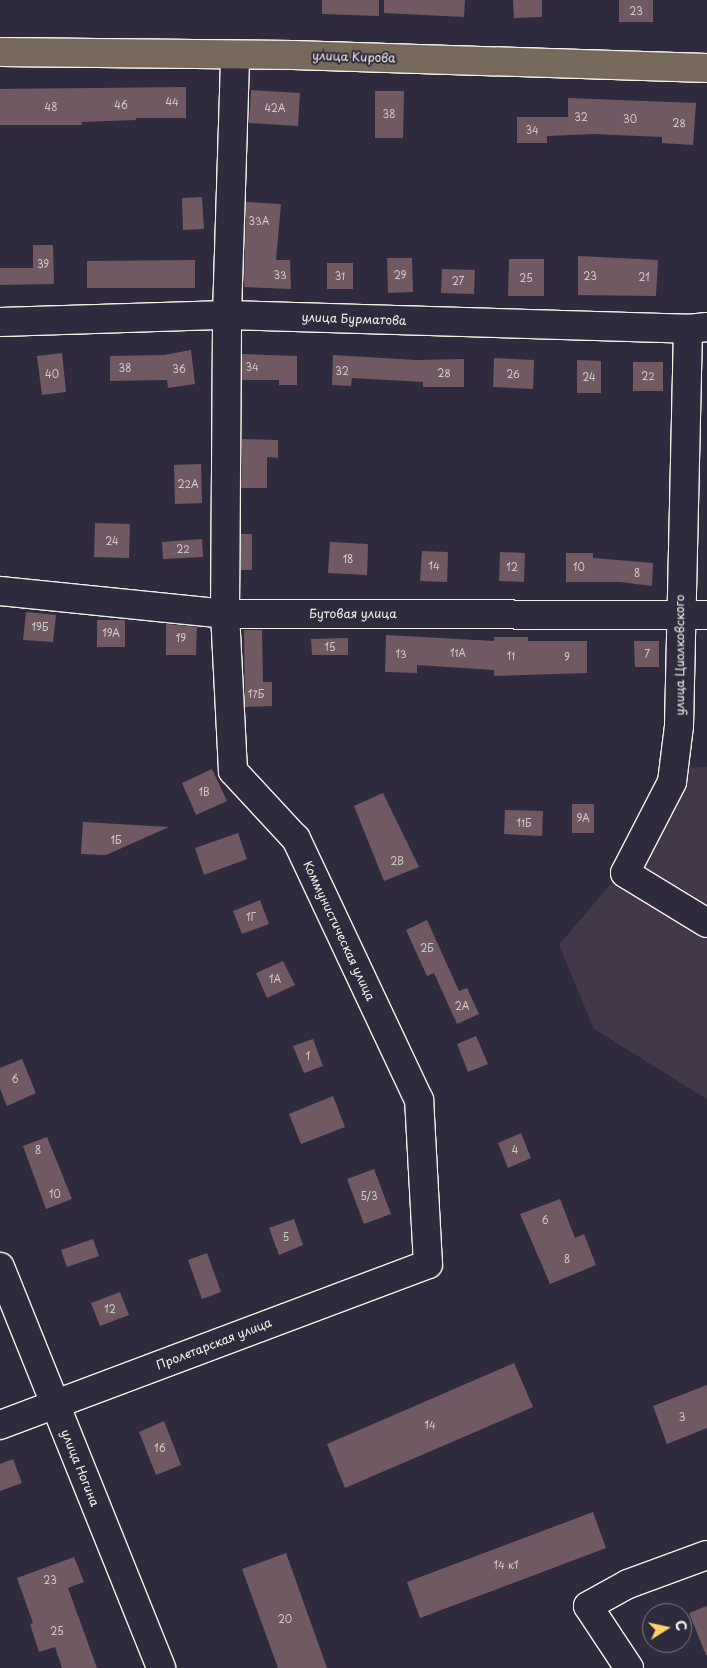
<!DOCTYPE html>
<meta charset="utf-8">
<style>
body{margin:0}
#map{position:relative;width:707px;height:1668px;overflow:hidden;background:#2f2a3d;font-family:"Playpen Sans",sans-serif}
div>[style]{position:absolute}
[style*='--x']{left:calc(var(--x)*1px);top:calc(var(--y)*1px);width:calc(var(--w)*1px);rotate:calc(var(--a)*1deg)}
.built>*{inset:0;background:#433849}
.building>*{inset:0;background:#715964}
.roads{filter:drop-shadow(1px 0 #f4f1e8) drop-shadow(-1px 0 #f4f1e8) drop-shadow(0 1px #f4f1e8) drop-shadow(0 -1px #f4f1e8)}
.minor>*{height:28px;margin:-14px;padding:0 14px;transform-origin:14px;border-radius:14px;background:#2f2a3d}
.major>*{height:28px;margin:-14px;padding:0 14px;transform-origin:14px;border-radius:14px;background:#77695c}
span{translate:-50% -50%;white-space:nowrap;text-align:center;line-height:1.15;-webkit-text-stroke:4px #2f2a3d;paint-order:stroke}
.number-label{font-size:10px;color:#d3cbc7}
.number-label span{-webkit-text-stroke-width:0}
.street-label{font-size:12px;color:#f4f1e8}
.north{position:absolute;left:642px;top:1603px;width:50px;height:50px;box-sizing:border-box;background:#2f2a3d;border:1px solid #7e7a81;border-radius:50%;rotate:80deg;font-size:14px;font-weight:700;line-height:20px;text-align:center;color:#f4f1e8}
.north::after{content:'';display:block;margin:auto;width:18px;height:22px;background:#ffd166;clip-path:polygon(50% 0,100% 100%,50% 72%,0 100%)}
</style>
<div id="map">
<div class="built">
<i style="clip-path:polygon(707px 767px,707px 1099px,594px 1029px,559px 945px,621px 872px,677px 768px)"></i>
</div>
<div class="building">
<i style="clip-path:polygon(322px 0,379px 0,379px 16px,322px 14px)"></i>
<i style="clip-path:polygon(384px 0,465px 0,464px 17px,384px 13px)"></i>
<i style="clip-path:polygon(513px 0,542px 0,542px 17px,514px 18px)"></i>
<i style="clip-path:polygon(619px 0,653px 0,653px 22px,619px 22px)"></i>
<i style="clip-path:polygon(186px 87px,186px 118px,136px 118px,136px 120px,82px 122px,82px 125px,0 125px,0 89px)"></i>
<i style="clip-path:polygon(251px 90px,300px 93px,298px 126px,249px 123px)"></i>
<i style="clip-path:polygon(375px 91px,404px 91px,403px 138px,375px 138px)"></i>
<i style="clip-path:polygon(568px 98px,696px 103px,693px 145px,662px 143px,662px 137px,594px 134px,547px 136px,547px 143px,517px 143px,517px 117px,568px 117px)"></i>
<i style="clip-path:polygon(202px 197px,204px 229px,183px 230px,182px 198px)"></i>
<i style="clip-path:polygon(246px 202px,281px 204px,276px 260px,290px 260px,291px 289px,244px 287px)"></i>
<i style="clip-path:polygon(33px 245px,53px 245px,54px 284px,0 285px,0 268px,33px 268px)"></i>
<i style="clip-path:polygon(578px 256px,658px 260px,656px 296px,578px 295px)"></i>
<i style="clip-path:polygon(387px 258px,412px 258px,413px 292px,388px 293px)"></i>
<i style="clip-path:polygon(509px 259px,544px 259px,544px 296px,508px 296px)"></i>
<i style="clip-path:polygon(195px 260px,195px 288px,87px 288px,87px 261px)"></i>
<i style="clip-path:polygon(327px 263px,353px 263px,353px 289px,327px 289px)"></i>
<i style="clip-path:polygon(442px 269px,475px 270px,474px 294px,441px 293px)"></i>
<i style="clip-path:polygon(191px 350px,195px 384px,168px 388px,167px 380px,110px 381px,110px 356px,164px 355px)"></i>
<i style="clip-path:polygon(62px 353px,66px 392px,42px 395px,37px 356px)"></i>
<i style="clip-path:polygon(242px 354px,297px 356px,297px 385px,279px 385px,279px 380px,242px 380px)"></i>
<i style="clip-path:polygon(333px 355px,416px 360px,464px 359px,464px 387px,423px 387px,423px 382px,352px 378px,351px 386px,332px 385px)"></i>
<i style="clip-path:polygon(494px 358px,534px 360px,533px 389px,493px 387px)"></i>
<i style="clip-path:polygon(577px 360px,601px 361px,601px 393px,577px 393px)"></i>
<i style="clip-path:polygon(633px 362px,663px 362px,663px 391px,633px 391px)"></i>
<i style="clip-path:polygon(242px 439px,278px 440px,278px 458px,267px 457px,267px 488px,241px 488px)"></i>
<i style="clip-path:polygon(201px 464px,202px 503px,175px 504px,174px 465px)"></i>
<i style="clip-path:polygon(95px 523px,130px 524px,129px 558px,94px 557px)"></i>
<i style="clip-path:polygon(241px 534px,252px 534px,252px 570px,241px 570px)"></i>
<i style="clip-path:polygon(202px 539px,203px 557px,163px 559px,162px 542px)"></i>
<i style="clip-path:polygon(330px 542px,368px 544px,367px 575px,328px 573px)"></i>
<i style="clip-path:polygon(422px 551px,448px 552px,447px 582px,420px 581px)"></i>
<i style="clip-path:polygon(500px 552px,525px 553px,524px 582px,499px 581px)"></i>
<i style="clip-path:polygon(566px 553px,593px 553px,593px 558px,653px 563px,652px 586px,620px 582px,566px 582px)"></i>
<i style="clip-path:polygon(26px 612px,56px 615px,53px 642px,23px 640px)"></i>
<i style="clip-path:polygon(97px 620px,125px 620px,125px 647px,97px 647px)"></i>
<i style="clip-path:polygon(166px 624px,197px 627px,196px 655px,166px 655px)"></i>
<i style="clip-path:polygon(244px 630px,262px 630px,263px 682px,272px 682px,272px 706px,245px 707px)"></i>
<i style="clip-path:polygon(386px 635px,494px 641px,494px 637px,528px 637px,528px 641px,587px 641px,587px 673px,494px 676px,494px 670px,417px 665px,417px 673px,385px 672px)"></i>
<i style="clip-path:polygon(348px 638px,348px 655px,312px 655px,311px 639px)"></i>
<i style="clip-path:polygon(634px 641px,659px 641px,659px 667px,635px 667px)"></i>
<i style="clip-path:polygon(212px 769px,227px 801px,196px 815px,182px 783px)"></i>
<i style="clip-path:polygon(383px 793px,419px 867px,384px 881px,354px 806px)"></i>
<i style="clip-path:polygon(572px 804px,594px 804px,594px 833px,572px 833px)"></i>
<i style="clip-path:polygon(505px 810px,543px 811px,542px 836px,504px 834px)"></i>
<i style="clip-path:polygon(83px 822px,169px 827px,106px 855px,81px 854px)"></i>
<i style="clip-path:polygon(238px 833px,247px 859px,204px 875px,195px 848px)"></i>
<i style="clip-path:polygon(260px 900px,269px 924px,242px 934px,233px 911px)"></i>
<i style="clip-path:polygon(427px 920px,459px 991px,467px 988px,479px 1014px,457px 1024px,434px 973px,427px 976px,406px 930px)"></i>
<i style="clip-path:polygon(283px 961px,295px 985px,267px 998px,256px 973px)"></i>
<i style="clip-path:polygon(476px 1036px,488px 1064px,468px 1072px,457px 1044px)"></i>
<i style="clip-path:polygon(313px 1039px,323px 1066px,304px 1073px,293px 1046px)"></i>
<i style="clip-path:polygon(22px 1059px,36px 1093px,7px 1106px,0 1089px,0 1068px)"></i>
<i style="clip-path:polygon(333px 1096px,345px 1127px,301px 1144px,289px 1114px)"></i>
<i style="clip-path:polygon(521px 1133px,531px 1158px,508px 1168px,498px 1143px)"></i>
<i style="clip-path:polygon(47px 1137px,72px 1199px,46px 1209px,23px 1146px)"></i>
<i style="clip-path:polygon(374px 1169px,391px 1214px,364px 1224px,347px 1179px)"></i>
<i style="clip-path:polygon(560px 1199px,575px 1238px,584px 1234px,596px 1265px,550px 1284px,520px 1214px)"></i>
<i style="clip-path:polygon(294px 1219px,303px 1245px,279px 1255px,269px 1228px)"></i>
<i style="clip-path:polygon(93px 1239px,99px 1256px,67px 1267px,61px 1250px)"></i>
<i style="clip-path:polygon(207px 1253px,221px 1292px,202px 1299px,188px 1260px)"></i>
<i style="clip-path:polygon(120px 1292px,129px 1315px,100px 1326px,91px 1303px)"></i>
<i style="clip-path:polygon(514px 1363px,533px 1407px,345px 1488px,327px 1444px)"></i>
<i style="clip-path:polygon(707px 1385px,707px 1428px,667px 1444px,653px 1406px)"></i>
<i style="clip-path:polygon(164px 1421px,181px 1465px,156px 1475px,139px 1432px)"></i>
<i style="clip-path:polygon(13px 1459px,22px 1483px,0 1491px,0 1464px)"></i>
<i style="clip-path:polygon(593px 1512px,606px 1548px,420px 1618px,407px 1582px)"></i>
<i style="clip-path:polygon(286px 1553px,327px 1668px,278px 1668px,242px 1569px)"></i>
<i style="clip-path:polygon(74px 1557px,84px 1582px,68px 1588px,97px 1668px,62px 1668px,55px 1647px,39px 1652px,30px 1624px,33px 1623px,17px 1578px)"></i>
<i style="clip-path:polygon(707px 1606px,707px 1655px,706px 1655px,689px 1613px)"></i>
</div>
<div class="roads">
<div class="minor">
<i style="--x:0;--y:322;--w:227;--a:-1.8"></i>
<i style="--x:227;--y:315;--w:461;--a:1.7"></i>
<i style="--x:688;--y:329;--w:19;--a:-6"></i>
<i style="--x:688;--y:329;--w:397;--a:91.3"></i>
<i style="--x:679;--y:726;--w:56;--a:97.1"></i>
<i style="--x:672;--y:782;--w:102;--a:117.3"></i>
<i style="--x:625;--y:873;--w:96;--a:31.4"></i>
<i style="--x:0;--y:591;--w:226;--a:5.8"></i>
<i style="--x:225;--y:614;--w:482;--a:0.1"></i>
<i style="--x:0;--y:1267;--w:432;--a:68.1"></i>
<i style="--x:0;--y:1425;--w:457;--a:-20.6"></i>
<i style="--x:428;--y:1264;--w:164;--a:-93.1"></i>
<i style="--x:419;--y:1100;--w:289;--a:-115.2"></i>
<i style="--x:296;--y:839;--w:93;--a:-132.8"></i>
<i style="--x:233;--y:771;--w:157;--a:-92.9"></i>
<i style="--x:225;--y:614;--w:299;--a:-89.6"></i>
<i style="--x:227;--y:315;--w:259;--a:-88.2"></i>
<i style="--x:629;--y:1668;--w:74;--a:-123.5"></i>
<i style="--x:588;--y:1606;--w:46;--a:-28.8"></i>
<i style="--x:628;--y:1584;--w:84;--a:-20.2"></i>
</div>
<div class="major">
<i style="--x:0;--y:52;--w:293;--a:0.6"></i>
<i style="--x:293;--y:55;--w:414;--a:1.8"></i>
</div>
</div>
<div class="number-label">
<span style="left:636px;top:11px">23</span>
<span style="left:172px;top:102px">44</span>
<span style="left:121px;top:105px">46</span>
<span style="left:51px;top:107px">48</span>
<span style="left:275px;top:108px">42А</span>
<span style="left:389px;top:114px">38</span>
<span style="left:581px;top:117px">32</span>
<span style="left:630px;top:119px">30</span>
<span style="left:679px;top:123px">28</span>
<span style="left:532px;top:130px">34</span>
<span style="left:259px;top:221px">33А</span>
<span style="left:43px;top:264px">39</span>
<span style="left:280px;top:275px">33</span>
<span style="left:400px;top:275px">29</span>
<span style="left:340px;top:276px">31</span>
<span style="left:590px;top:276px">23</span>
<span style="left:644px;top:277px">21</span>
<span style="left:526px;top:278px">25</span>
<span style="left:458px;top:281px">27</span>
<span style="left:252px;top:367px">34</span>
<span style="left:125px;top:368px">38</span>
<span style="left:179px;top:369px">36</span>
<span style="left:342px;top:371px">32</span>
<span style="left:444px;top:373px">28</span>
<span style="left:52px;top:374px">40</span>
<span style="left:513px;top:374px">26</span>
<span style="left:648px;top:376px">22</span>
<span style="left:589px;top:377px">24</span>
<span style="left:188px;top:484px">22А</span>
<span style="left:112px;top:541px">24</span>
<span style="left:183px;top:549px">22</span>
<span style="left:348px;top:559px">18</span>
<span style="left:434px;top:566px">14</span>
<span style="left:512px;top:567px">12</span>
<span style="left:579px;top:567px">10</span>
<span style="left:637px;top:573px">8</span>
<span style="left:40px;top:627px">19Б</span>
<span style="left:111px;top:633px">19А</span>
<span style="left:181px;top:638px">19</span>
<span style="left:330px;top:647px">15</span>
<span style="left:458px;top:653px">11А</span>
<span style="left:401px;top:654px">13</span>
<span style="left:647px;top:654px">7</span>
<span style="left:511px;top:656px">11</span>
<span style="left:567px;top:657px">9</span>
<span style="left:256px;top:694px">17Б</span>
<span style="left:204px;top:792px">1В</span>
<span style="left:583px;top:818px">9А</span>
<span style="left:524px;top:823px">11Б</span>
<span style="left:116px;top:840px">1Б</span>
<span style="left:397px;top:861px">2В</span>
<span style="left:251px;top:917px">1Г</span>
<span style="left:427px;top:948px">2Б</span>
<span style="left:275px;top:979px">1А</span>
<span style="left:462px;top:1006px">2А</span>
<span style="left:308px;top:1056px">1</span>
<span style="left:15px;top:1079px">6</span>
<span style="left:38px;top:1150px">8</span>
<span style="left:515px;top:1150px">4</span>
<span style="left:55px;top:1194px">10</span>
<span style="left:369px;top:1196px">5/3</span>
<span style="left:545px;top:1220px">6</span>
<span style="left:286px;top:1237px">5</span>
<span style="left:567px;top:1259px">8</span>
<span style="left:110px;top:1309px">12</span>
<span style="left:682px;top:1417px">3</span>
<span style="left:430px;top:1425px">14</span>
<span style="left:160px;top:1448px">16</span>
<span style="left:506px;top:1565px">14 к1</span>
<span style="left:50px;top:1580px">23</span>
<span style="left:285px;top:1619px">20</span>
<span style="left:57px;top:1631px">25</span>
</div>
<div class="street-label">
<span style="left:354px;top:57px;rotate:2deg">улица Кирова</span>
<span style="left:354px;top:319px;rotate:2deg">улица Бурматова</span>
<span style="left:353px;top:614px">Бутовая улица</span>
<span style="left:680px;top:655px;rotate:-90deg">улица Циолковского</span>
<span style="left:339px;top:931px;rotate:65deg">Коммунистическая улица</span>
<span style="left:214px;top:1344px;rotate:-21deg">Пролетарская улица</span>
<span style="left:80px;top:1468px;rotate:68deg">улица Ногина</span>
</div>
<div class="north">С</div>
</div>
